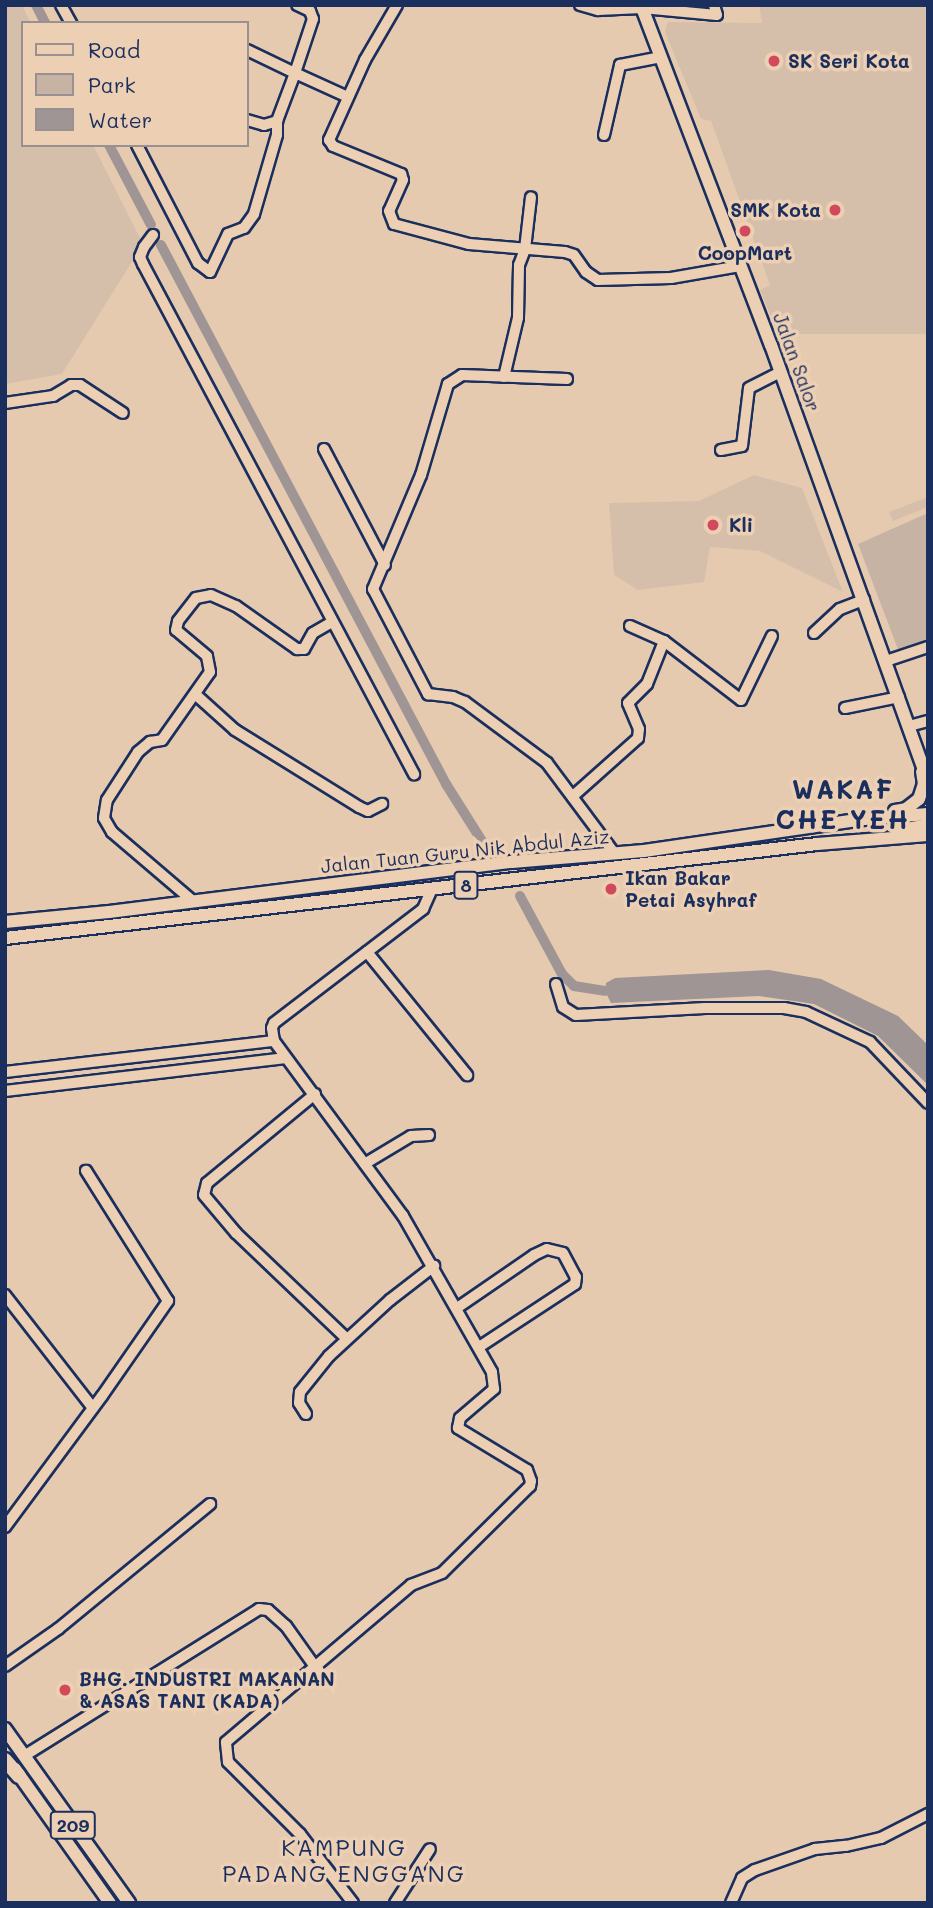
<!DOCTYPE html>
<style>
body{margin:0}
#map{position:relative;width:933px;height:1908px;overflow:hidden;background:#e5cab0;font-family:Mali,sans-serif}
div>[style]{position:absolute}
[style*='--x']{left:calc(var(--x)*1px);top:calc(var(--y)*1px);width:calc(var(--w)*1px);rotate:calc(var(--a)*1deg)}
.built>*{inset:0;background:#d6bfaa}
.green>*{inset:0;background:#c7b3a4}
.water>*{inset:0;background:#a09595}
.canal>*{height:10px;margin:-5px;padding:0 5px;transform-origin:5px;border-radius:5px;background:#a09595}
.roads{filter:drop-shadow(2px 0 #1b2f5e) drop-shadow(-2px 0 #1b2f5e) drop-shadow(0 2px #1b2f5e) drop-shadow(0 -2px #1b2f5e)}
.minor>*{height:10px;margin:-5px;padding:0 5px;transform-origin:5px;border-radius:5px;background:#edd0b3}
.major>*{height:12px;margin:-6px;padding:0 6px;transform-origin:6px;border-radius:6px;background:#edd0b3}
.highway>*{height:14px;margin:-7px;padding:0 7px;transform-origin:7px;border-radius:7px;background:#edd0b3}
.dots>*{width:19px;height:19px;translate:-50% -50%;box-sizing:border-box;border:4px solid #edd0b3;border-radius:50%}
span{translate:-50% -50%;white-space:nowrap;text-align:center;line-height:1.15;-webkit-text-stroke:7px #edd0b3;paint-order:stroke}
.shield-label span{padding:2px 5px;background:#edd0b3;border:2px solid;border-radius:5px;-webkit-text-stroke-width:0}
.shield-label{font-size:18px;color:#1b2f5e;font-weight:700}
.poi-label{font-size:19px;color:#1b2f5e;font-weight:700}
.left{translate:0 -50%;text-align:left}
.right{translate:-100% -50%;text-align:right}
.street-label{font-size:19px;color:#1b2f5e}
.quarter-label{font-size:23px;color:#1b2f5e;letter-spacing:2px}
.district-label{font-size:26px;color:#1b2f5e;font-weight:700;letter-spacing:2px}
.frame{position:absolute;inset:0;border:7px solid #1b2f5e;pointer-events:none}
.legend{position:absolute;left:21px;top:21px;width:228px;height:126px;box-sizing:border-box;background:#edd0b3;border:2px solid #999091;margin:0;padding:9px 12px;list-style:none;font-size:21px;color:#1b2f5e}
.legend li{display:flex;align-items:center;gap:14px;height:35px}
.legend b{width:35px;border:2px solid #999091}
</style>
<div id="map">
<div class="built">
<i style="clip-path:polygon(5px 5px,22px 5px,31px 23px,23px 23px,23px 145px,93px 145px,143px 244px,62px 374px,5px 384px)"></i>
<i style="clip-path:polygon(759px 5px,928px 5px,928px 334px,778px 334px,760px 290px,770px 285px,711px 121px,701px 119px,665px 32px,668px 22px,762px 23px)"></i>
<i style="clip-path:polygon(754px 475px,802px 488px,843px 592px,760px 551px,710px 547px,704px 582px,638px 590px,614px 575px,609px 503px,699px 501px)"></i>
<i style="clip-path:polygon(928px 497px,928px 507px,893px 521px,889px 512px)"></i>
</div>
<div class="green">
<i style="clip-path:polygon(928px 513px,928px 643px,899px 652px,858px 544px)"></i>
</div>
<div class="water">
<i style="clip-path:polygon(769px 970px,821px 979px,898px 1016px,928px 1045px,928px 1085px,878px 1036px,814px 1004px,759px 996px,611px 1003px,605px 991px,606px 983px,615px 978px)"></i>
</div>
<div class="canal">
<i style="--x:36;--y:5;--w:20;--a:63"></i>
<i style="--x:109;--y:145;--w:90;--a:62.3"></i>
<i style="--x:161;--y:245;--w:610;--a:62.13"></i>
<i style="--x:446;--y:784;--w:77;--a:57.8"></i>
<i style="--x:520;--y:896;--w:89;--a:61.7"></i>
<i style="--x:562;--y:974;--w:17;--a:45"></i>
<i style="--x:574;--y:986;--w:31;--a:9"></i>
</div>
<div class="roads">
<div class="minor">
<i style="--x:61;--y:5;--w:21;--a:61"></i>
<i style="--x:397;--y:5;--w:64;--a:120.2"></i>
<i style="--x:365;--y:60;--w:88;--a:114.2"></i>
<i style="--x:329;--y:140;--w:7;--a:56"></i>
<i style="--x:333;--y:146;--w:74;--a:22.4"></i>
<i style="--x:401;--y:174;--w:6;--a:72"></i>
<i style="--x:403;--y:180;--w:34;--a:114"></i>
<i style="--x:389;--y:211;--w:14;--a:69"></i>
<i style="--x:394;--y:224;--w:78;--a:14.9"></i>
<i style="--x:469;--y:244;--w:96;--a:4.8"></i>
<i style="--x:565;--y:252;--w:9;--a:18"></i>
<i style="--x:574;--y:255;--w:21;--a:55"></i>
<i style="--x:586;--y:272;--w:14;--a:34"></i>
<i style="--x:598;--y:280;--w:73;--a:-1.6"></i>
<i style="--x:671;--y:278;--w:70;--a:-9.9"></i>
<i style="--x:580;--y:5;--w:19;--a:16"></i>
<i style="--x:598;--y:10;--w:44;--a:-2.6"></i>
<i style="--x:642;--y:8;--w:75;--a:5.3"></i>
<i style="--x:717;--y:15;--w:10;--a:-107"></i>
<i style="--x:247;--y:50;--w:53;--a:25.6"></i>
<i style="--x:295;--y:73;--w:57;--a:-71.6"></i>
<i style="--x:313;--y:19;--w:9;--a:-111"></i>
<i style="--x:310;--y:11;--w:14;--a:-155"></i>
<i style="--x:247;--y:120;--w:18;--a:16"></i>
<i style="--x:264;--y:125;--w:14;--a:-17"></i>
<i style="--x:604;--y:135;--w:72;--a:-77.1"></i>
<i style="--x:620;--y:65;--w:42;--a:-11"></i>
<i style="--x:137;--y:145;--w:133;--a:62.7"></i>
<i style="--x:198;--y:263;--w:15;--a:37"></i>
<i style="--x:210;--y:272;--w:42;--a:-64.7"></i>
<i style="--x:228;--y:234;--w:17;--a:-21"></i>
<i style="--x:244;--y:228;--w:17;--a:-54"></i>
<i style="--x:254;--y:214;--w:82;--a:-73.8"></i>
<i style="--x:277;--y:135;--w:14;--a:-90"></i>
<i style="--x:277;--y:121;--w:51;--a:-69.4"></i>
<i style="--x:295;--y:73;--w:58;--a:24.4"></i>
<i style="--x:153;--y:235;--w:15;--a:127"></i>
<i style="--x:144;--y:247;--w:11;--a:112"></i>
<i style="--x:140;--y:257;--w:8;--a:67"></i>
<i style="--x:143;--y:264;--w:578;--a:62.02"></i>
<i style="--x:504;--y:377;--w:61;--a:-76.7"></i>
<i style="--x:518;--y:318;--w:53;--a:-88.9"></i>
<i style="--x:519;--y:265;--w:17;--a:-69"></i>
<i style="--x:525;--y:249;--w:52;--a:-83.4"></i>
<i style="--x:567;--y:379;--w:105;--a:-177.8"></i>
<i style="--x:462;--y:375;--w:17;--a:147"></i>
<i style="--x:448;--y:384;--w:95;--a:106.5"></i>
<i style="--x:421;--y:475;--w:124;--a:112.8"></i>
<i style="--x:373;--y:589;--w:119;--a:62.4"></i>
<i style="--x:428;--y:694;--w:25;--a:7"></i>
<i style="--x:453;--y:697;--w:13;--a:23"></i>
<i style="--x:465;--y:702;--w:102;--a:36.6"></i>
<i style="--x:547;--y:763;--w:112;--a:53.3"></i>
<i style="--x:5;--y:403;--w:49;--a:-8.3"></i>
<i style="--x:53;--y:396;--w:21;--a:-31"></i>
<i style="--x:71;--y:385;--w:9;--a:0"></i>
<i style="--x:80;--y:385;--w:51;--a:33.1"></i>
<i style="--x:324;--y:449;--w:131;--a:62.3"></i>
<i style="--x:721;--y:450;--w:21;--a:-11"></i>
<i style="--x:742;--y:446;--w:58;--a:-83.1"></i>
<i style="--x:749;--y:388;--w:35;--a:-27"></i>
<i style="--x:630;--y:626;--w:37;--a:24"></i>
<i style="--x:664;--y:641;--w:97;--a:37.5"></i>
<i style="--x:741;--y:700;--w:71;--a:-64.2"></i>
<i style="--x:814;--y:633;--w:35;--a:-43"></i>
<i style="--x:840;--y:609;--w:26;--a:-21"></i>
<i style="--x:886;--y:661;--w:44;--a:-18.4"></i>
<i style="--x:195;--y:694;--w:54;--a:42"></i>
<i style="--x:235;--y:730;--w:146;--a:31.8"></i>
<i style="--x:359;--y:807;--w:10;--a:24"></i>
<i style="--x:368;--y:811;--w:16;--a:-27"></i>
<i style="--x:845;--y:708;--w:55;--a:-11.5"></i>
<i style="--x:909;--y:726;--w:20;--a:-15"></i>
<i style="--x:573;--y:796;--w:87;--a:-41.7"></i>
<i style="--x:638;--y:738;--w:9;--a:-84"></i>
<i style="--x:639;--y:729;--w:28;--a:-113"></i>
<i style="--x:628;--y:703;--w:27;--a:-45"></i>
<i style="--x:647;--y:684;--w:46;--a:-68.4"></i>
<i style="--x:194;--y:902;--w:108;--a:-139.5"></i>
<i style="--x:112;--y:832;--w:16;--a:-120"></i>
<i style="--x:104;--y:818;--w:18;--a:-81"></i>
<i style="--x:107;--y:800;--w:57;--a:-57.1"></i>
<i style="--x:138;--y:752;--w:16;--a:-40"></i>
<i style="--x:150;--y:742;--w:12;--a:-9"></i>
<i style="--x:162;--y:740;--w:83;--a:-54.8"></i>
<i style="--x:210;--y:672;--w:16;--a:-101"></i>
<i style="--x:207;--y:656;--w:40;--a:-140"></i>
<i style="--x:176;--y:630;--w:9;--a:-77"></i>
<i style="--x:178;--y:621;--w:29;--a:-52"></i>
<i style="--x:196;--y:598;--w:15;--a:-11"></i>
<i style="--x:211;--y:595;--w:27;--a:24"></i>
<i style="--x:236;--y:606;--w:75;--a:35.2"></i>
<i style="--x:297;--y:649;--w:7;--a:0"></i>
<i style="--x:304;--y:649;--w:18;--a:-61"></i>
<i style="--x:313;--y:633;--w:22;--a:-30"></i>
<i style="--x:367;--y:952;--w:159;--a:50.9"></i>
<i style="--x:556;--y:984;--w:24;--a:73"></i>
<i style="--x:563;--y:1007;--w:15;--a:32"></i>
<i style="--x:576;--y:1015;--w:129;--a:-3.1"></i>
<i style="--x:705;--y:1008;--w:79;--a:0"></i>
<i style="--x:784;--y:1008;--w:22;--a:10"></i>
<i style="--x:806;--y:1012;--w:71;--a:25.1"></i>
<i style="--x:870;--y:1042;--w:84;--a:46.4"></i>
<i style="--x:5;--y:1072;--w:271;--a:-6.6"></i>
<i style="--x:5;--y:1091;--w:283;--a:-6.7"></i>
<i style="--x:315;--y:1094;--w:140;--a:140.5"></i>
<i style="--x:207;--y:1183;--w:12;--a:104"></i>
<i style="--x:204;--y:1195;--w:50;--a:49.9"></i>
<i style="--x:236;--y:1233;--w:153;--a:43.7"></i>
<i style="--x:366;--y:1163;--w:52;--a:-31"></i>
<i style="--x:411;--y:1136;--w:18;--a:-3"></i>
<i style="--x:5;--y:1295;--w:143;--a:52.1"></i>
<i style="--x:457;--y:1308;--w:93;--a:-34.5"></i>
<i style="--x:534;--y:1255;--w:14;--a:-25"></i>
<i style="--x:547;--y:1249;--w:16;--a:14"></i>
<i style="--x:563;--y:1253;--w:27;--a:62"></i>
<i style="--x:576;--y:1277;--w:7;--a:98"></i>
<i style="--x:575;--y:1284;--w:115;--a:146.7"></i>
<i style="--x:306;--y:1414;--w:13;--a:-122"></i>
<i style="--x:299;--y:1403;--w:11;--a:-85"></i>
<i style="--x:300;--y:1392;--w:46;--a:-51.1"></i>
<i style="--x:329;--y:1356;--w:83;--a:-42.6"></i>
<i style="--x:390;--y:1300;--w:56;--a:-37.7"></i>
<i style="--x:5;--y:1527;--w:163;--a:-53.5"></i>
<i style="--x:102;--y:1396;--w:116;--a:-55.2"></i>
<i style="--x:168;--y:1301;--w:154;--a:-122.2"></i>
<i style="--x:5;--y:1666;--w:65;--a:-34.9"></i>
<i style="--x:58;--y:1629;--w:197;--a:-39.4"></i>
<i style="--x:24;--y:1756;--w:277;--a:-32"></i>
<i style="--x:259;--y:1609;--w:9;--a:6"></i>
<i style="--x:268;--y:1610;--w:24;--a:42"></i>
<i style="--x:286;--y:1626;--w:52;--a:54.5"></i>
<i style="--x:353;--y:1903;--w:87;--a:-127.5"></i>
<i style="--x:300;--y:1834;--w:102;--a:-135"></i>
<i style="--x:228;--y:1762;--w:20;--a:-96"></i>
<i style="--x:226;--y:1742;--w:243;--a:-40.3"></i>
<i style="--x:411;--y:1585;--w:33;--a:-21"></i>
<i style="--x:442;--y:1573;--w:124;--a:-44.7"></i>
<i style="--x:530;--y:1486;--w:5;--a:-79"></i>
<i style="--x:531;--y:1481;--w:12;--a:-110"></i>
<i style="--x:527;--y:1470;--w:81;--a:-148.7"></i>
<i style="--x:458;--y:1428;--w:10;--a:-79"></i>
<i style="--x:460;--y:1418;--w:45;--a:-40.5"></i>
<i style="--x:494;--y:1389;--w:17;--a:-97"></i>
<i style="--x:492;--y:1372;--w:180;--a:-119.7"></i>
<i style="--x:403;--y:1216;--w:217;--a:-126.4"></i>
<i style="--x:274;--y:1041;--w:13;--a:-99"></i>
<i style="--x:272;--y:1028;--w:5;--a:-68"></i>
<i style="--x:274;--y:1023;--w:188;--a:-37.4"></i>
<i style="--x:423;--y:909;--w:22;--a:-66"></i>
<i style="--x:395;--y:1903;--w:64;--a:-57.1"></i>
<i style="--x:731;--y:1903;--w:27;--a:-66"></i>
<i style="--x:742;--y:1878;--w:15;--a:-32"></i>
<i style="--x:755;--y:1870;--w:64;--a:-19.3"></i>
<i style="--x:815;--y:1849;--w:31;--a:-6"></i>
<i style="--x:846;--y:1846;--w:36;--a:-13"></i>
<i style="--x:881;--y:1838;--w:53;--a:-27.1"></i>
</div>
<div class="major">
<i style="--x:641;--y:5;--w:364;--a:69.1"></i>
<i style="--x:771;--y:345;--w:464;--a:70.2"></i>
<i style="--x:895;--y:811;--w:11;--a:-10"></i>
<i style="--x:906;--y:809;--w:16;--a:-38"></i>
<i style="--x:919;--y:799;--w:16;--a:-72"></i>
<i style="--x:924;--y:784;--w:12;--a:-99"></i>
<i style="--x:897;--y:831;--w:32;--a:-11"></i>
<i style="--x:5;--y:922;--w:104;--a:-5.5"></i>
<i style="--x:109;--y:912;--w:406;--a:-7.1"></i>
<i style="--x:512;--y:862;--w:132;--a:-4.8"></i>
<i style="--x:644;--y:851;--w:222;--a:-8.3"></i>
<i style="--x:864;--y:819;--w:64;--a:-4.5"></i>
<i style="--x:5;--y:938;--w:817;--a:-6.6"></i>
<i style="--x:817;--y:844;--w:111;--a:-4.6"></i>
<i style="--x:5;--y:1729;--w:214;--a:54.5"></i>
<i style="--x:15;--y:1769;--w:164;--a:54.7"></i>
</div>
<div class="highway">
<i style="--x:5;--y:1760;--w:21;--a:49"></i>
</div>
</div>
<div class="dots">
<i style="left:774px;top:61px;background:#d1495b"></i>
<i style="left:835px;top:210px;background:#d1495b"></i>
<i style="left:745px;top:231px;background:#d1495b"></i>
<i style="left:713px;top:525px;background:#d1495b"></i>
<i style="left:611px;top:889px;background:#d1495b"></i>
<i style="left:65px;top:1690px;background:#d1495b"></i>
</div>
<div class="shield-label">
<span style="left:466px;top:885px">8</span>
<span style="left:73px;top:1825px">209</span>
</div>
<div class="poi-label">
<span class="left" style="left:788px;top:61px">SK Seri Kota</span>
<span class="right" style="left:821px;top:210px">SMK Kota</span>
<span style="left:745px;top:253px">CoopMart</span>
<span class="left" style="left:729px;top:525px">Kli</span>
<span class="left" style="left:625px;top:889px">Ikan Bakar<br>Petai Asyhraf</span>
<span class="left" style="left:79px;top:1690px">BHG. INDUSTRI MAKANAN<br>&amp; ASAS TANI (KADA)</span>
</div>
<div class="street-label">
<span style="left:797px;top:362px;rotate:70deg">Jalan Salor</span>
<span style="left:465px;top:851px;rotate:-6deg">Jalan Tuan Guru Nik Abdul Aziz</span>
</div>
<div class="quarter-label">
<span style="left:344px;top:1860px">KAMPUNG<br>PADANG ENGGANG</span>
</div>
<div class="district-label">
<span style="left:843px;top:805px">WAKAF<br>CHE YEH</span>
</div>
<div class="frame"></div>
<ul class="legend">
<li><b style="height:9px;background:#edd0b3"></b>Road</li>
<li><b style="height:19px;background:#c7b3a4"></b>Park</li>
<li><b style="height:19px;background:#a09595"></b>Water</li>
</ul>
</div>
